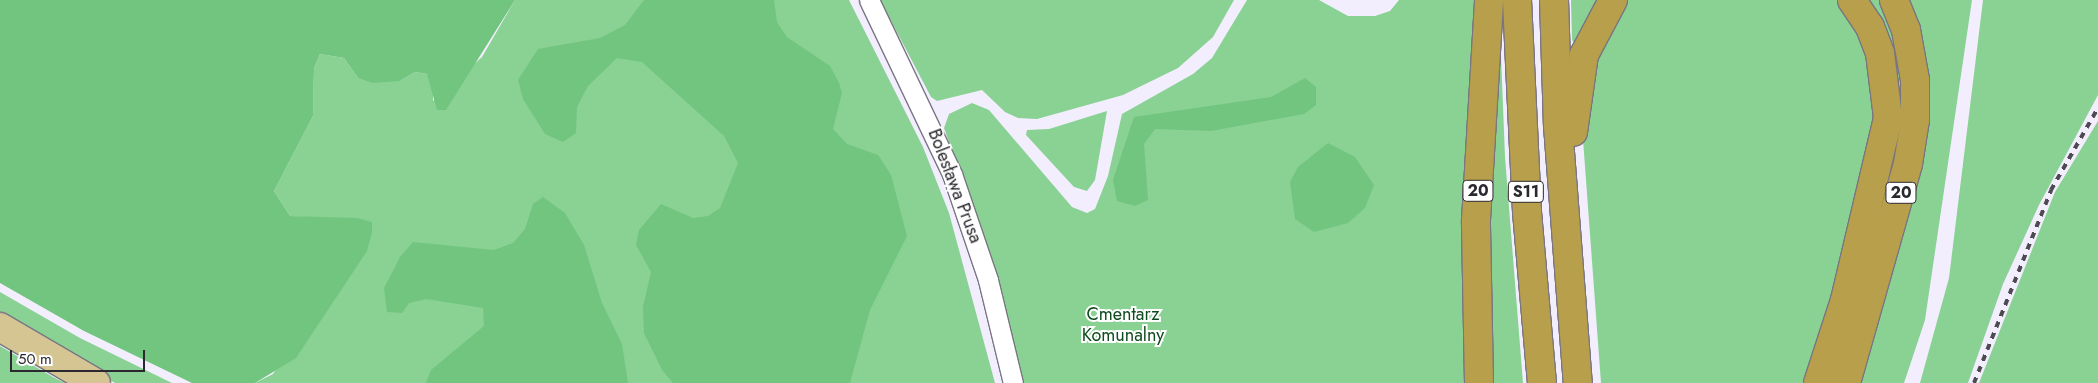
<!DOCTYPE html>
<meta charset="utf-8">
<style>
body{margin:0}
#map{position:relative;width:2098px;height:383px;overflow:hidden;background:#f3eefe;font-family:Jost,sans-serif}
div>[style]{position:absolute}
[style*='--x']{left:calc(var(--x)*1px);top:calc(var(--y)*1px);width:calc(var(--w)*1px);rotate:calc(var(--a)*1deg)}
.green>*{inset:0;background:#89d293}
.forest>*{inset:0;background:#72c57f}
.roads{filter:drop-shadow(1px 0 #797583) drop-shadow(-1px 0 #797583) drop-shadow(0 1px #797583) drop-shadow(0 -1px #797583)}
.street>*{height:19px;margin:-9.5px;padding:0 9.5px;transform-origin:9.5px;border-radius:9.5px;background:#fff}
.primary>*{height:28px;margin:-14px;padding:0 14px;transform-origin:14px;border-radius:14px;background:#d4c593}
.highway>*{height:28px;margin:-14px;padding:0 14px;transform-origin:14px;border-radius:14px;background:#b89f4b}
.rail>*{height:4px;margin-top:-2px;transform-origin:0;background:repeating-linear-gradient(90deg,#4d4a52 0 6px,transparent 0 12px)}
span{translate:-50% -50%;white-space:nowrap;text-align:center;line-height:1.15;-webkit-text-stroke:4px #fff;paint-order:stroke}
.shield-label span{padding:1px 4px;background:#fff;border:1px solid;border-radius:4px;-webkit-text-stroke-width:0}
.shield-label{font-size:16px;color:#2b292f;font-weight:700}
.street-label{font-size:18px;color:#2b292f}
.park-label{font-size:18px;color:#0e4b1e}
.scale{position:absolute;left:10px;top:350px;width:135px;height:22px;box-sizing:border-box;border:2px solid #2b292f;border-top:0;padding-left:6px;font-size:15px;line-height:18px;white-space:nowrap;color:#2b292f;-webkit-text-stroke:4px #fff;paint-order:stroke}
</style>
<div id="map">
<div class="green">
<i style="clip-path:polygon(515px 0,849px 0,923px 147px,949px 213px,995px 383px,255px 383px,273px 374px,372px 222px,290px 216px,274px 191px,313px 116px,314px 68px,320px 54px,344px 58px,358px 78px,400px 81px,415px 72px,427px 74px,433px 85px,433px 101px,482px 57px)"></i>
<i style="clip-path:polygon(880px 0,1234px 0,1213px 37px,1178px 68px,1123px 95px,1037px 119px,1018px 118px,1005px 112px,982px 90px,937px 101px,931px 97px)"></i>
<i style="clip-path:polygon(1247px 0,1319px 0,1348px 16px,1375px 16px,1390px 11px,1399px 0,1479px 0,1471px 383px,1024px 383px,989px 255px,944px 128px,949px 114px,972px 103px,989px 110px,1072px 207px,1087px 213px,1095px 209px,1108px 176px,1122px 114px,1193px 74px,1212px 58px)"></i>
<i style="clip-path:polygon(1571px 0,1599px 0,1575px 45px,1572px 40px)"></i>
<i style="clip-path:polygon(1626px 0,1838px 0,1865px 42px,1876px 131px,1809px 383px,1601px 383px,1582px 126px,1593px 59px)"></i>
<i style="clip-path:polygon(1866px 0,1884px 0,1899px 39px,1905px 136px,1836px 383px,1829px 383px,1898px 106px,1895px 64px)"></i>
<i style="clip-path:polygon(1906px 0,1972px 0,1925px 320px,1904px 383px,1856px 383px,1921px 159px)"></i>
<i style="clip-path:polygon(1983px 0,2098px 0,2098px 95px,2039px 205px,2003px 284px,1968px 383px,1920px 383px,1949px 278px)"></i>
<i style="clip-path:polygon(1500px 30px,1505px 157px,1523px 383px,1488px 383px,1488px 162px)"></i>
<i style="clip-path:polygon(1107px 111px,1095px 180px,1087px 191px,1074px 187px,1026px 135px,1027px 130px,1049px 129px)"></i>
<i style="clip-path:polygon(2098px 121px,2098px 383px,1979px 383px,2055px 192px)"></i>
<i style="clip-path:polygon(0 292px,80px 338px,172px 383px,115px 383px,0 318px)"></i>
<i style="clip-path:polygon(0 346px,53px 377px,65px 383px,0 383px)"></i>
</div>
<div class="forest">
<i style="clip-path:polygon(0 0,515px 0,446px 110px,437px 110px,427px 74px,415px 72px,400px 81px,373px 83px,358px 78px,344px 58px,320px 54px,314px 68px,313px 116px,274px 191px,290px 216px,357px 218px,372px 222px,372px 232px,367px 251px,296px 358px,255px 383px,192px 383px,84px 331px,0 283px)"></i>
<i style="clip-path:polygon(644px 0,774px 0,777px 22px,787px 37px,830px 66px,839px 83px,842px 93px,833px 129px,847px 144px,878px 155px,891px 175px,907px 236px,870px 310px,850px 383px,673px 383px,662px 370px,644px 333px,643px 307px,651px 272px,636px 245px,639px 230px,661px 204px,693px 218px,708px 216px,720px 208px,738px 163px,724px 136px,642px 62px,617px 58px,588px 86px,577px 107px,576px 133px,563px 142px,545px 134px,523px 99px,518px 80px,538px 49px,600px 38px,625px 25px)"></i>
<i style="clip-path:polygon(1305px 78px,1316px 87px,1316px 105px,1304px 114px,1211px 131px,1155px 129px,1144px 144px,1148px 200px,1135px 206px,1117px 201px,1113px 180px,1134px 117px,1271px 97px)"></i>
<i style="clip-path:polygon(1328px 143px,1355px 157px,1374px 185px,1365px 208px,1348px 223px,1314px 232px,1295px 219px,1290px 182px,1298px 167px)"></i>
<i style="clip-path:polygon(543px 197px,565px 213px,584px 245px,602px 303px,622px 344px,628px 383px,426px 383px,431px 370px,484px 326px,483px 308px,426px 299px,409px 303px,402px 313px,387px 312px,384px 288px,400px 257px,413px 242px,494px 250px,513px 243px,525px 229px,533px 204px)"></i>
</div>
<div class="roads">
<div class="street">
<i style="--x:869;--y:0;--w:193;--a:64.5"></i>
<i style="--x:952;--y:174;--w:112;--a:71.2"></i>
<i style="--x:988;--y:280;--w:106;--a:76.4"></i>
</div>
<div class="primary">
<i style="--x:0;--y:327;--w:111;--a:30.3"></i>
</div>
<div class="highway">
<i style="--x:1517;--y:0;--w:212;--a:87.3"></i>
<i style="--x:1527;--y:212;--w:172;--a:85"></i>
<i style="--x:1554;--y:0;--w:126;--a:88.2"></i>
<i style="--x:1558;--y:126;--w:258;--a:85.6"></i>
<i style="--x:1573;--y:132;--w:78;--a:-81.9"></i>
<i style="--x:1584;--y:55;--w:62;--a:-62.2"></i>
<i style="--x:1479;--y:383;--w:163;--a:-91.1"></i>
<i style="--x:1476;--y:220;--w:220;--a:-86.6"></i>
<i style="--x:1818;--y:383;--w:87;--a:-72"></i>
<i style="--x:1845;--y:300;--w:187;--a:-76.7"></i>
<i style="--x:1888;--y:118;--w:65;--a:-97"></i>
<i style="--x:1880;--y:53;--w:28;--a:-111"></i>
<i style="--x:1870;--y:27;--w:32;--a:-124"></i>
<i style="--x:1846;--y:383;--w:228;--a:-74.2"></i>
<i style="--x:1908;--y:164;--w:45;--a:-81"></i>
<i style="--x:1915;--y:120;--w:40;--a:-90"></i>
<i style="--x:1915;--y:80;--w:51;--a:-100.2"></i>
<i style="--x:1906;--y:30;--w:32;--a:-112"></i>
</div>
</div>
<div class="rail">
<i style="--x:1974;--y:383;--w:208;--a:-68.2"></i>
<i style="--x:2051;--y:190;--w:95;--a:-60.2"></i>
</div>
<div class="shield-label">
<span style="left:1478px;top:191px">20</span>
<span style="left:1526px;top:192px">S11</span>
<span style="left:1901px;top:193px">20</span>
</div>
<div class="street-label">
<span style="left:955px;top:186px;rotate:69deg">Bolesława Prusa</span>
</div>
<div class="park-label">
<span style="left:1123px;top:325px">Cmentarz<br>Komunalny</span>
</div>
<div class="scale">50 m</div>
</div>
